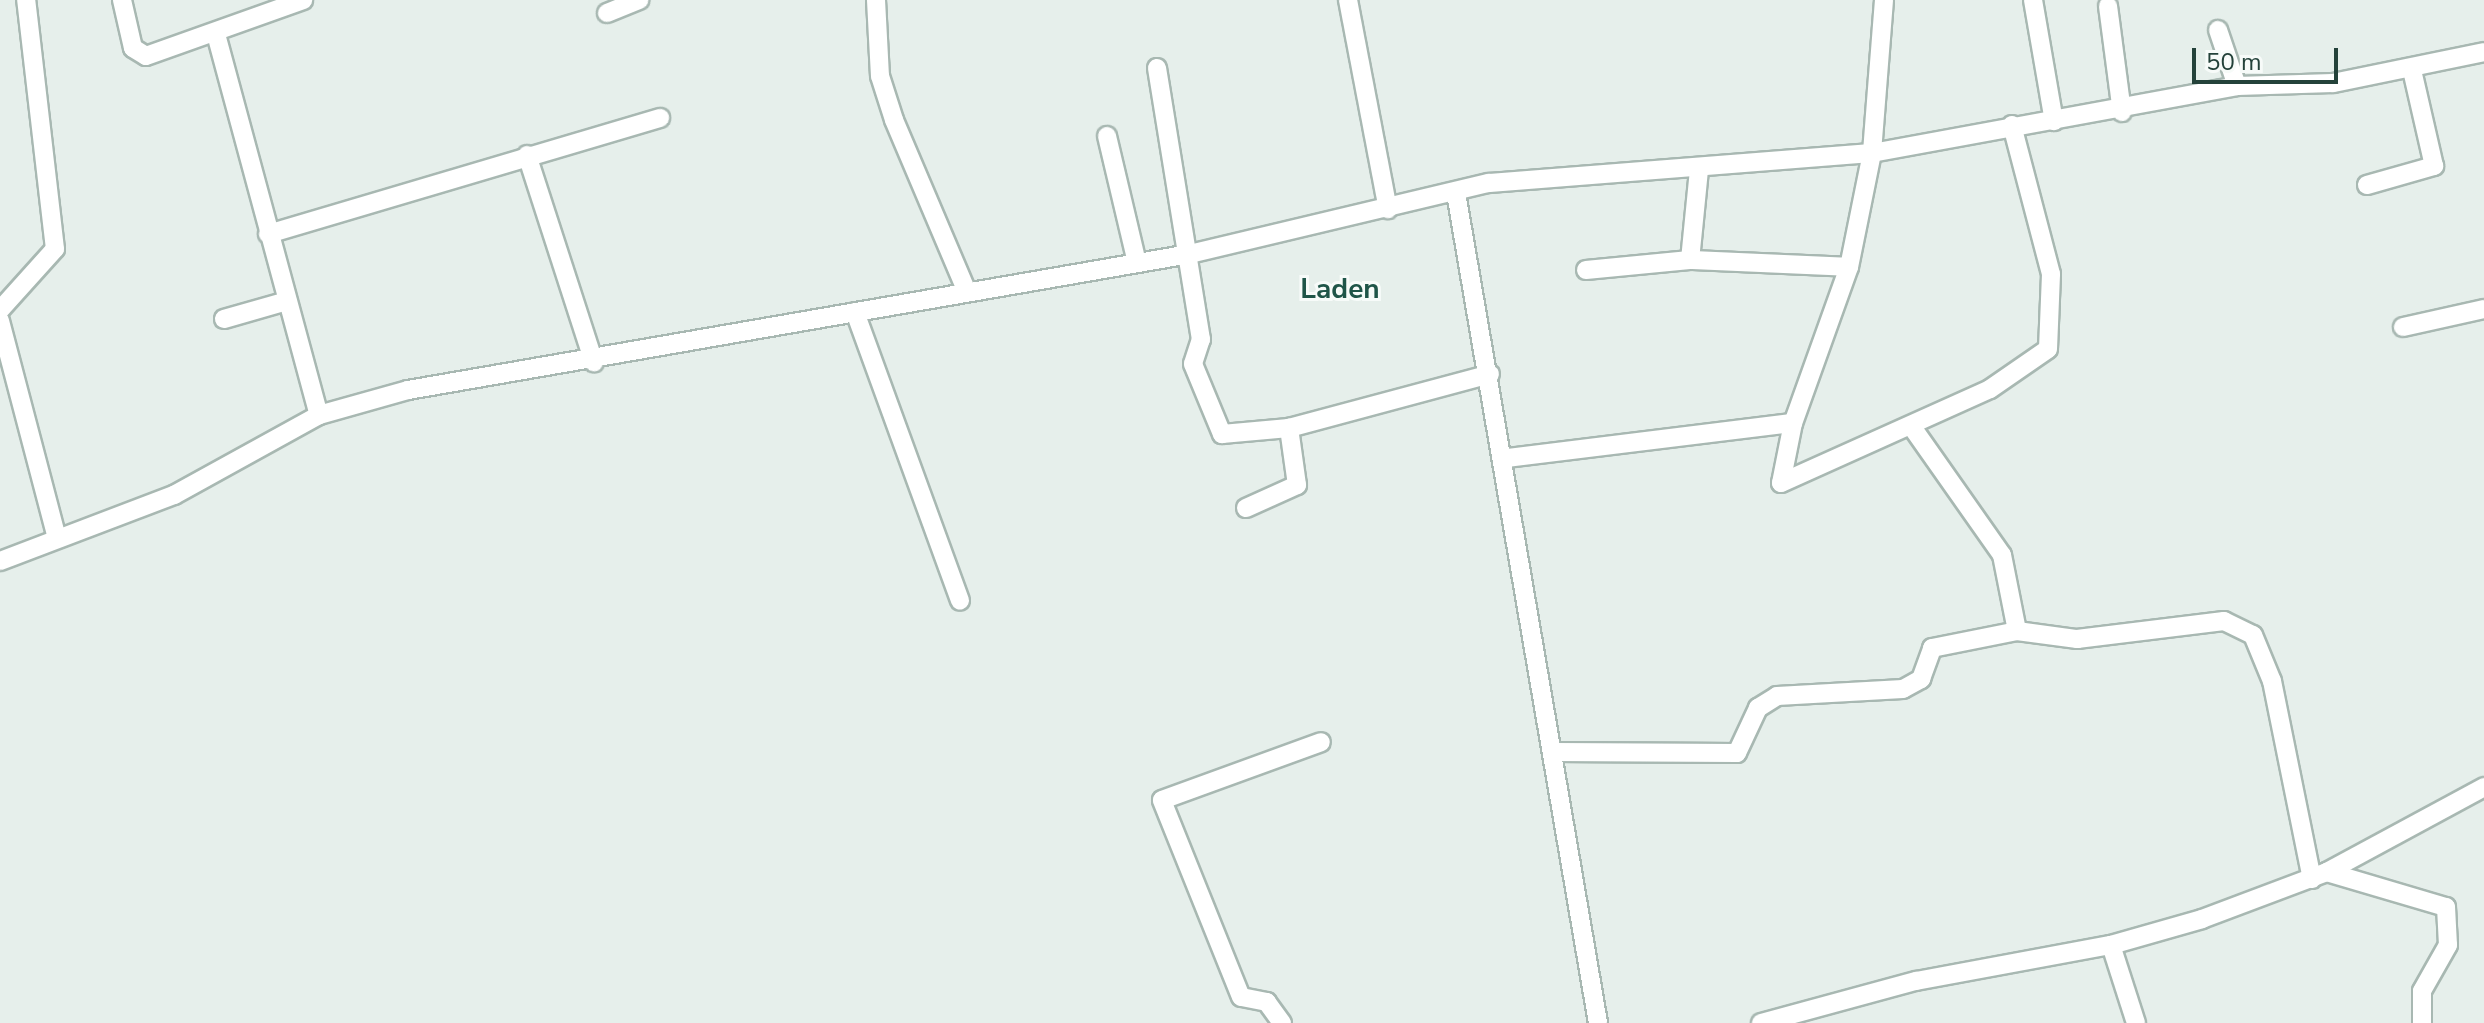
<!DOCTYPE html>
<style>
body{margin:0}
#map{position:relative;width:2484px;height:1023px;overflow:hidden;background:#e6efeb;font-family:"Nunito Sans",sans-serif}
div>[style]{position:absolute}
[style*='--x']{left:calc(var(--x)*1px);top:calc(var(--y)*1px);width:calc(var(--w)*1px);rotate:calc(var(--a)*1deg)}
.roads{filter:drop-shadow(2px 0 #a8b8b2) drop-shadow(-2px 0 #a8b8b2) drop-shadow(0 2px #a8b8b2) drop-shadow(0 -2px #a8b8b2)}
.street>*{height:18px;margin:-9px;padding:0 9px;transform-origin:9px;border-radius:9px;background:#fff}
span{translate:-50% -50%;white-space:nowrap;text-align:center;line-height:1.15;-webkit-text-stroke:6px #f7fbf9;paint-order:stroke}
.quarter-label{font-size:28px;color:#1f5548;font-weight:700}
.scale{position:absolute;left:2192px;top:48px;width:146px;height:36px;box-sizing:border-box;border:4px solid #24423a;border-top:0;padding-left:10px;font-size:24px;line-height:28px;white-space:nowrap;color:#24423a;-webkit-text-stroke:6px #f7fbf9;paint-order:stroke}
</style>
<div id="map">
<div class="roads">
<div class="street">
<i style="--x:122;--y:0;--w:49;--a:77.1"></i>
<i style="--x:133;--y:48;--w:15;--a:32"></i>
<i style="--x:146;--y:56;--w:167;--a:-19.6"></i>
<i style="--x:876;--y:0;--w:76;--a:87"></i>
<i style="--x:880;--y:76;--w:46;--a:72.3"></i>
<i style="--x:894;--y:120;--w:187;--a:67"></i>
<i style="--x:1348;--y:0;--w:213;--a:79.2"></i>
<i style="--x:1884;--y:0;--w:153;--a:94.5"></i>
<i style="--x:1872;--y:153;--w:116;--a:101.4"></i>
<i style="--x:1849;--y:267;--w:166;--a:109.7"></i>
<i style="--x:1793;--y:423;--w:61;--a:101.3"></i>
<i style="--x:1781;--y:483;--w:229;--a:-24.2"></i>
<i style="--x:1990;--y:389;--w:70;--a:-34.6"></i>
<i style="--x:2048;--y:349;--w:75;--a:-87.7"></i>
<i style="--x:2051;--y:274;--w:154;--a:-104.7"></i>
<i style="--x:2033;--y:0;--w:123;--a:80.2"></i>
<i style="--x:2108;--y:6;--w:107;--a:82.5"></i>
<i style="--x:607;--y:13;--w:35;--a:-22"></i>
<i style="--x:2218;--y:30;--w:59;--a:71.3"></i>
<i style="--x:216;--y:34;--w:395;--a:74.9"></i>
<i style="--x:1157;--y:68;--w:275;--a:80.8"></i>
<i style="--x:1201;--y:339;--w:26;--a:108"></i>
<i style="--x:1193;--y:364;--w:76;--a:67.5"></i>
<i style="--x:1222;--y:434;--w:67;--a:-5.1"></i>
<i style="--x:1289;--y:428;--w:208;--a:-15"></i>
<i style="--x:1107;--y:136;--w:130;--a:76.7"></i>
<i style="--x:527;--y:155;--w:218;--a:72.1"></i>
<i style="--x:2367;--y:185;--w:70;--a:-15.8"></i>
<i style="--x:2434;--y:166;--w:98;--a:-102.9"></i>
<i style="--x:1456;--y:193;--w:842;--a:80.29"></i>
<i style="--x:268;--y:234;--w:409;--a:-16.5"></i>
<i style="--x:1690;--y:260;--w:90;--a:-84.3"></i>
<i style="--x:1586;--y:270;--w:104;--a:-5.5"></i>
<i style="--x:1690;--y:260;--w:159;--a:2.5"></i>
<i style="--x:0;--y:310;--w:82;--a:-48"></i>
<i style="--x:55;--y:249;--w:251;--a:-96.6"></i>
<i style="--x:855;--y:312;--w:307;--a:70"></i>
<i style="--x:224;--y:319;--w:66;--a:-15.9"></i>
<i style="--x:0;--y:321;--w:224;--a:75.3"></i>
<i style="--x:2403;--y:327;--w:83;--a:-12.5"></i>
<i style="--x:1912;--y:427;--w:156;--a:54.9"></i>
<i style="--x:2002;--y:555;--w:77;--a:78.8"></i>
<i style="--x:2017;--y:631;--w:61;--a:7.6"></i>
<i style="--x:2077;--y:639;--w:148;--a:-7"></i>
<i style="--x:2224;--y:621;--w:32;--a:26"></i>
<i style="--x:2253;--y:635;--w:50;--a:67.6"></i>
<i style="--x:2272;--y:681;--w:202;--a:78.6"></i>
<i style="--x:1507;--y:458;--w:288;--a:-7"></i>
<i style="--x:1246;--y:508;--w:56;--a:-24.3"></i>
<i style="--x:1297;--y:485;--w:58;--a:-98"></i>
<i style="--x:0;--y:561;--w:186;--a:-20.8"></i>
<i style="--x:174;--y:495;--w:166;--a:-28.9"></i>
<i style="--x:319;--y:415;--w:92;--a:-15.7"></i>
<i style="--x:408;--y:390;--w:794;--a:-9.87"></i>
<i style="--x:1190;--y:254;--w:307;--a:-13.4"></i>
<i style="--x:1489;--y:183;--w:384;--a:-4.5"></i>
<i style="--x:1872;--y:153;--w:371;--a:-10.4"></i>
<i style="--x:2237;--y:86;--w:96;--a:-1.8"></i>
<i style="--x:2333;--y:83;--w:154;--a:-11.6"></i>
<i style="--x:1554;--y:752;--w:183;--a:0.3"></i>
<i style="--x:1737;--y:753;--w:50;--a:-65"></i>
<i style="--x:1758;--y:708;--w:22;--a:-32"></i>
<i style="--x:1777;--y:696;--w:126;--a:-3.2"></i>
<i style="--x:1903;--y:689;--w:21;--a:-29"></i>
<i style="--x:1921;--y:679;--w:33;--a:-70"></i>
<i style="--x:1932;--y:648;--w:87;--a:-11.3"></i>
<i style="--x:2327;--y:872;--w:124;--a:16.4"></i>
<i style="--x:2446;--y:907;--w:38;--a:87"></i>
<i style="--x:2448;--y:945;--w:53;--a:119.5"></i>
<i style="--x:2422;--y:991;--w:32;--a:90"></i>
<i style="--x:2111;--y:945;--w:82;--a:72.2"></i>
<i style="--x:1282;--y:1023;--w:26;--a:-126"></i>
<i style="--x:1267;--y:1002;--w:26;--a:-169"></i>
<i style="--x:1241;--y:997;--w:212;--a:-111.9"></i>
<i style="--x:1162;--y:800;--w:169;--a:-20"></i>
<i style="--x:1761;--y:1023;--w:161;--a:-15.2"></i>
<i style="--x:1916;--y:981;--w:198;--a:-10.5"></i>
<i style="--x:2111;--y:945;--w:95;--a:-15.9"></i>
<i style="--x:2202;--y:919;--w:134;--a:-20.6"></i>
<i style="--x:2327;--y:872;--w:179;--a:-28.4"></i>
</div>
</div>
<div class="quarter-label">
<span style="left:1340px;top:289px">Laden</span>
</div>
<div class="scale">50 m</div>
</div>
